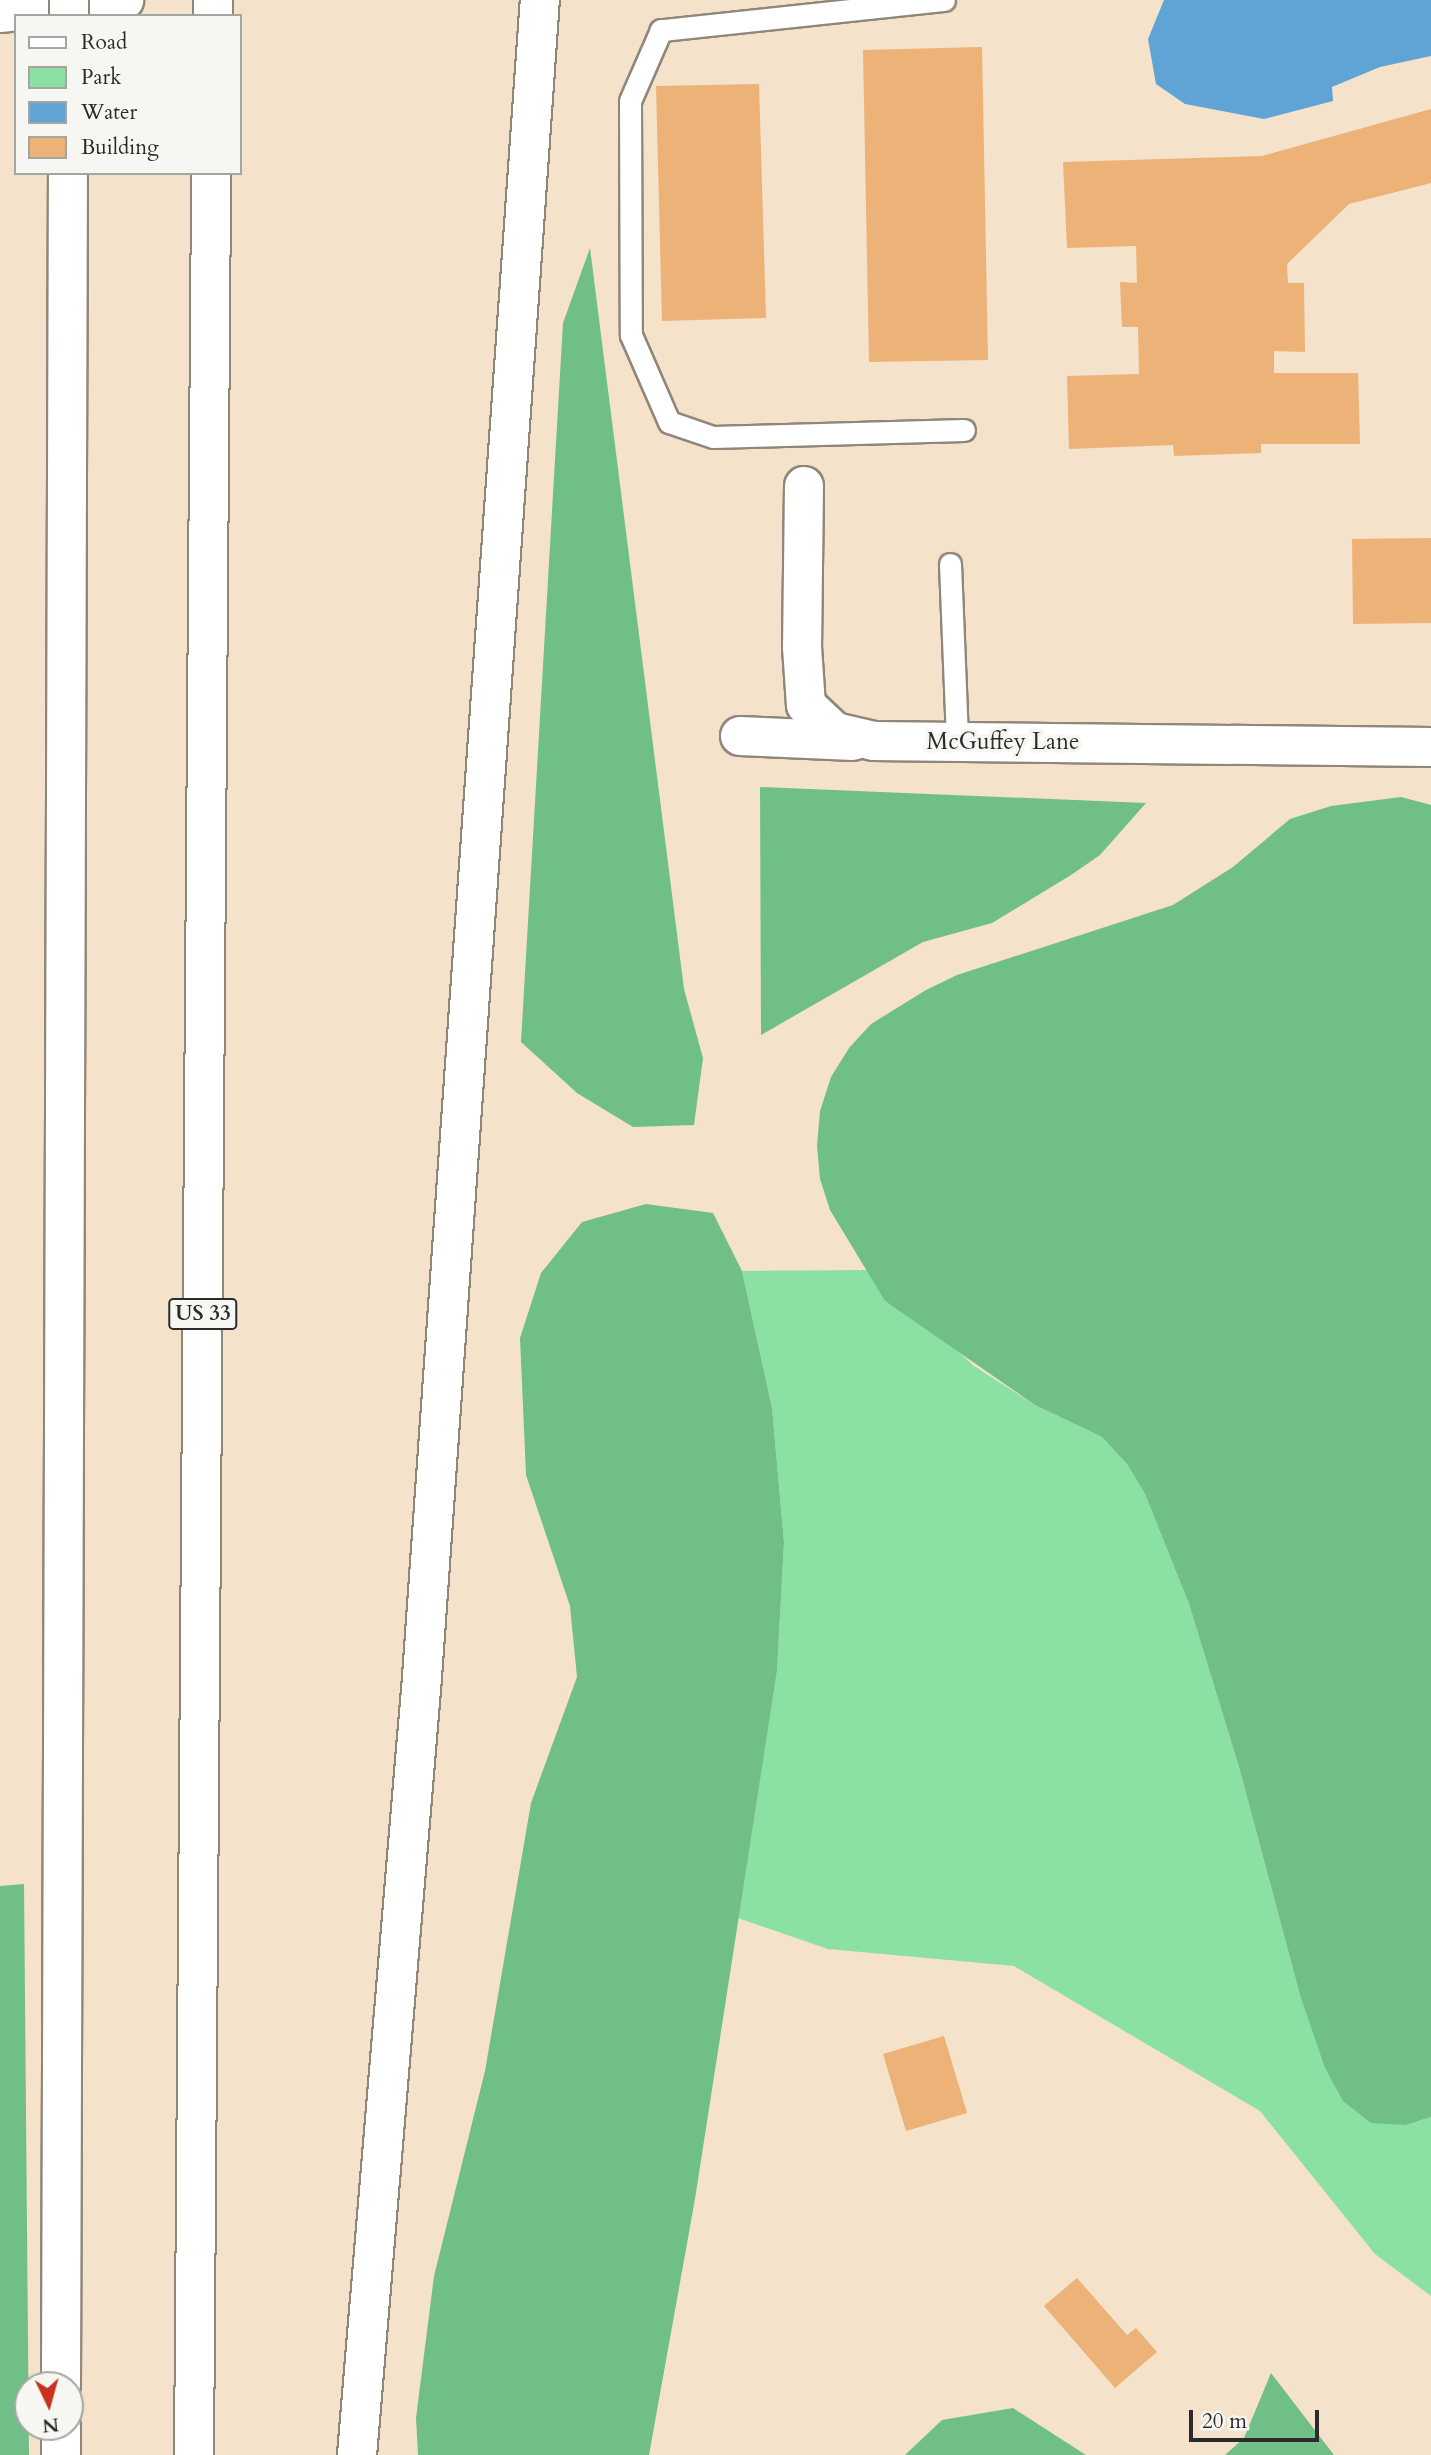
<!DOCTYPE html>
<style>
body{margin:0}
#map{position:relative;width:1431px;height:2455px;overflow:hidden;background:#f4e2ca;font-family:Cardo,serif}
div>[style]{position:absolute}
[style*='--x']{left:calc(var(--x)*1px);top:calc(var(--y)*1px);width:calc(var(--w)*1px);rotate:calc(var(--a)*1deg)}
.green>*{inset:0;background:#8be1a3}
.forest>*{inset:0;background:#70bf89}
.water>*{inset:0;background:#60a4d5}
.building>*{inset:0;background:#edb278}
.roads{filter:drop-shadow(2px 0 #90867a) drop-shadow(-2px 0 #90867a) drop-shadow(0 2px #90867a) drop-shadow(0 -2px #90867a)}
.lane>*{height:21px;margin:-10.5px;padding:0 10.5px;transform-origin:10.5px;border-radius:10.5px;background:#fff}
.street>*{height:38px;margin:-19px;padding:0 19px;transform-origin:19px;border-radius:19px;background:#fff}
.secondary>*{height:38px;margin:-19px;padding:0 19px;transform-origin:19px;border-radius:19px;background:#fff}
.highway>*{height:38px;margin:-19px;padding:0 19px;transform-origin:19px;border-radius:19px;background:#fff}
.bridges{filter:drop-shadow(2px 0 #90867a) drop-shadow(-2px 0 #90867a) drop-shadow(0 2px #90867a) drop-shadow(0 -2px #90867a)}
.highway-bridge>*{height:38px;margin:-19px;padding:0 19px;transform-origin:19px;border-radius:19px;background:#fff}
span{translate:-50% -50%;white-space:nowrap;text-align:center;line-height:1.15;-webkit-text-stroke:7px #f6f6f2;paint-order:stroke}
.shield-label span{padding:2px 5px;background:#f6f6f2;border:2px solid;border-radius:5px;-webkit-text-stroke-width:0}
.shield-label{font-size:21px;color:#2b2b2b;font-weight:700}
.street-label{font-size:23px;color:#2b2b2b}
.legend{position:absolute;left:14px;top:14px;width:228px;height:161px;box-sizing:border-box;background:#f6f6f2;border:2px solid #a5a5a2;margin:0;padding:9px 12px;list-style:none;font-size:21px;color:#2b2b2b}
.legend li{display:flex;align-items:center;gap:14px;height:35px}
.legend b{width:35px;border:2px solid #a5a5a2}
.north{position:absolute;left:14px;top:2371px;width:70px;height:70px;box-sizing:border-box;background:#f6f6f2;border:2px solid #a5a5a2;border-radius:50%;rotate:175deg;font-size:19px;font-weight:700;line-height:28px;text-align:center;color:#2b2b2b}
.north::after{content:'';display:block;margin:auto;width:24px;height:32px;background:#c8321e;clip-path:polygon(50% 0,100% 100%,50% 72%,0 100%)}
.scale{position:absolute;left:1189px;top:2410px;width:130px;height:32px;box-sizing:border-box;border:4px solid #2b2b2b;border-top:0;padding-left:9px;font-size:21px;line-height:24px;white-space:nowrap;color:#2b2b2b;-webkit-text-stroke:5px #f6f6f2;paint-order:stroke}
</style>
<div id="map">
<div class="green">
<i style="clip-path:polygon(868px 1270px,885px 1301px,948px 1342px,974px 1366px,1035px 1405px,1102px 1437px,1127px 1464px,1145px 1494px,1189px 1604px,1239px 1767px,1300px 1995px,1406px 2125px,1431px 2117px,1431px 2296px,1375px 2254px,1260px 2111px,1014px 1966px,828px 1949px,738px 1918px,777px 1671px,784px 1542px,772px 1408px,742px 1271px)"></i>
</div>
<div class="forest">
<i style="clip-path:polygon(590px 248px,684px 989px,703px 1058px,694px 1125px,633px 1127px,577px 1093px,521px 1042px,563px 323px)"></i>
<i style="clip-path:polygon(760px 787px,1146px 803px,1100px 855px,1071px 875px,992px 923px,923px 942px,761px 1035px)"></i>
<i style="clip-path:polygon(1401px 797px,1431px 805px,1431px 2117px,1406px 2125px,1371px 2123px,1343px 2101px,1325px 2068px,1300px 1995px,1239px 1767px,1189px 1604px,1145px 1494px,1127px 1464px,1102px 1437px,1035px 1405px,885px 1301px,830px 1210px,820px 1179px,817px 1146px,820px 1111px,831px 1077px,849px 1048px,871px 1024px,926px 990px,957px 975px,1173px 905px,1233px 867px,1290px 819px,1331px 806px)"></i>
<i style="clip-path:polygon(646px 1204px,713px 1213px,742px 1271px,772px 1408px,784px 1542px,777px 1671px,695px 2199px,649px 2455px,418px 2455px,416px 2418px,434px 2276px,485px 2071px,531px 1803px,577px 1677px,570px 1606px,526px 1475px,520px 1338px,541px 1273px,582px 1222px)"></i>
<i style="clip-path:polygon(24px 1884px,29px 2455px,0 2455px,0 1886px)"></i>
<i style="clip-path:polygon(1271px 2373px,1334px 2455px,1225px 2455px,1244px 2438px)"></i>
<i style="clip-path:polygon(1013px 2408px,1086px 2455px,905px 2455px,942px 2420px)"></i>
</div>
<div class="water">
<i style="clip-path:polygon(1164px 0,1431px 0,1431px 56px,1380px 67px,1332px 87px,1333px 101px,1264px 119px,1185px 104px,1156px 84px,1148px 39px)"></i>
</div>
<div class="building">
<i style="clip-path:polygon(982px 47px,988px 360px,869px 362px,863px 50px)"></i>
<i style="clip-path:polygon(759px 84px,766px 318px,662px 321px,656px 86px)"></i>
<i style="clip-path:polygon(1431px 109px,1431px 183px,1349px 204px,1287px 264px,1288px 283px,1304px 283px,1305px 352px,1274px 351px,1274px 373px,1358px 373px,1360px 444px,1261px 444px,1261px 453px,1174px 456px,1173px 445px,1069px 449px,1067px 376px,1139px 374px,1138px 327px,1122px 327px,1120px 282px,1137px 283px,1136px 246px,1067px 248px,1063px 162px,1262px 156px)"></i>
<i style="clip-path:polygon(1431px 538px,1431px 623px,1353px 624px,1352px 539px)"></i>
<i style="clip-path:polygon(944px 2036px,967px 2113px,906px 2131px,883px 2054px)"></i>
<i style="clip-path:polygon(1077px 2278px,1127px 2335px,1136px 2328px,1157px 2352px,1115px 2388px,1044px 2306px)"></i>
</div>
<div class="roads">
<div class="lane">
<i style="--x:944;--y:0;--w:285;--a:173.9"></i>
<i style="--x:661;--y:30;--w:77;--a:113.6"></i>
<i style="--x:630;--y:101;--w:234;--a:89.8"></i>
<i style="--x:631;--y:335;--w:95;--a:66.4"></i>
<i style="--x:669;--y:422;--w:46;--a:18.8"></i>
<i style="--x:713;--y:437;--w:251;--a:-1.6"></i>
<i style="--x:950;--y:564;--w:177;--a:87.7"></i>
</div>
<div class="street">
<i style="--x:804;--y:486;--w:161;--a:90.7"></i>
<i style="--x:802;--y:647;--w:58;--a:86.1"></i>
<i style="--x:806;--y:705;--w:40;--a:43"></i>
<i style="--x:835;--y:732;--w:39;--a:13"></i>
<i style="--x:873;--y:741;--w:558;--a:0.62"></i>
<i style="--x:740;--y:736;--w:113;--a:2.5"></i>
</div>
<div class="secondary">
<i style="--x:0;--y:13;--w:125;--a:-6"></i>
</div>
<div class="highway">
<i style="--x:213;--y:16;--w:16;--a:-90"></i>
<i style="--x:61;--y:2385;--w:2212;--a:-89.82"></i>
<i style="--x:61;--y:2455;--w:28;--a:-90"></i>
<i style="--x:194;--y:2455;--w:2282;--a:-89.57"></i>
<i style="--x:357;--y:2455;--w:781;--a:-85.22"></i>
<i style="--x:422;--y:1677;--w:1681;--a:-85.98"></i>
</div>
</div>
<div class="bridges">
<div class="highway-bridge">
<i style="--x:69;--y:16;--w:16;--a:-90"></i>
</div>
</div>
<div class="shield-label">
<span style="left:203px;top:1314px">US 33</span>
</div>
<div class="street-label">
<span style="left:1003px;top:742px">McGuffey Lane</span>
</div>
<ul class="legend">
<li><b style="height:9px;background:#fff"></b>Road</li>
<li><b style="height:19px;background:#8be1a3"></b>Park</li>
<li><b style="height:19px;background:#60a4d5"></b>Water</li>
<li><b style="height:19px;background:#edb278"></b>Building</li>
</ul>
<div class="north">N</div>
<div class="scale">20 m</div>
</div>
